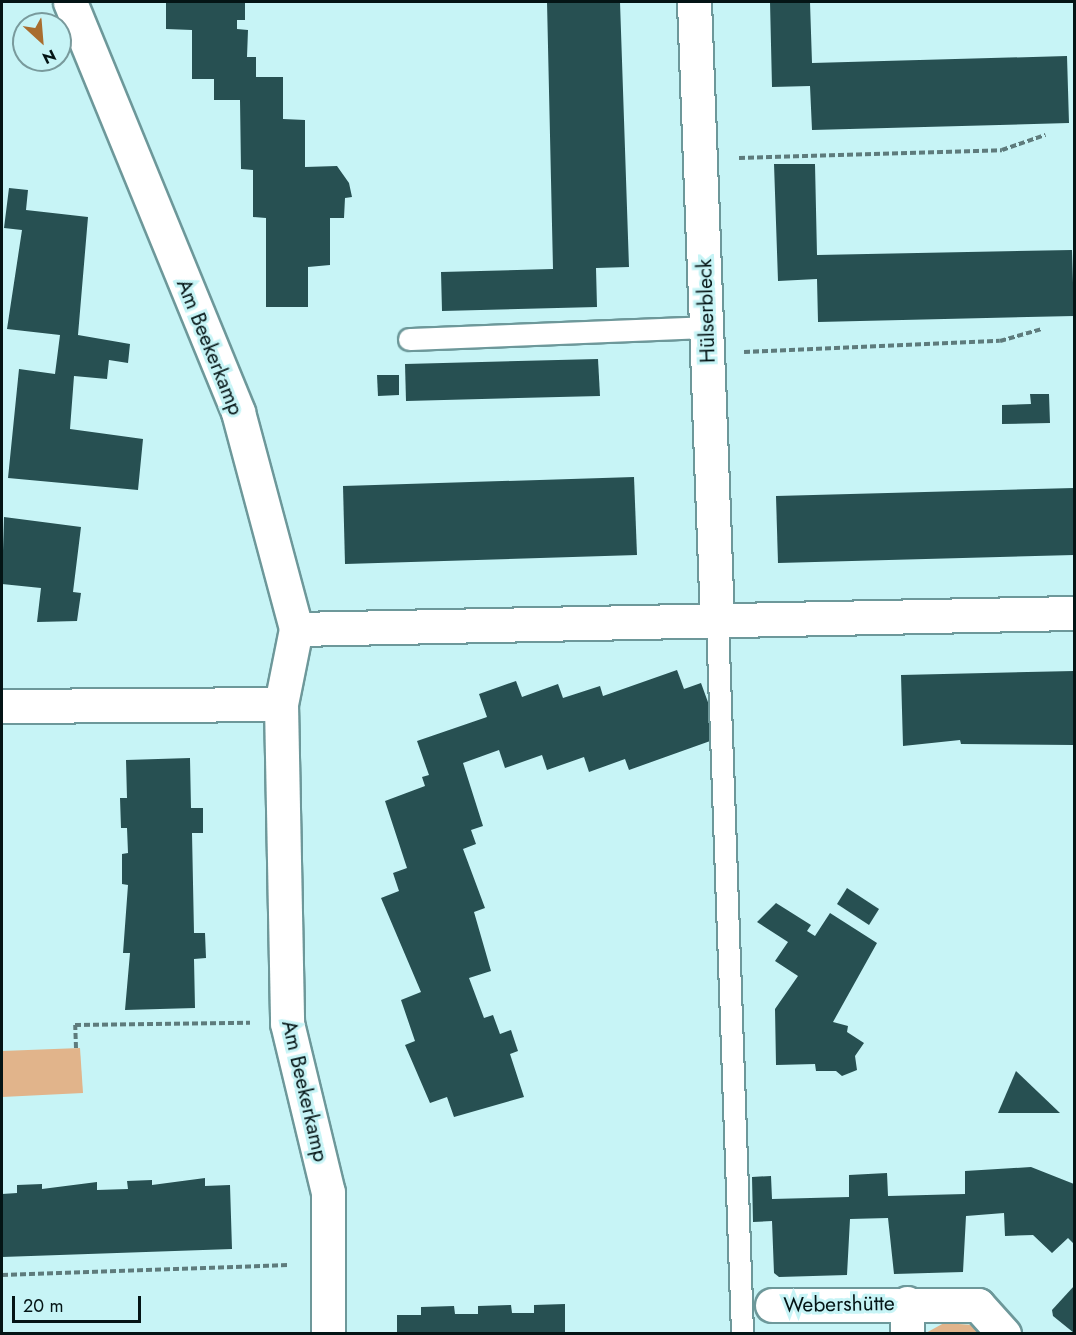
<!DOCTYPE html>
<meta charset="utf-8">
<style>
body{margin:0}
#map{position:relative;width:1076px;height:1335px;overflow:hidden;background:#c7f4f6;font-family:Jost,sans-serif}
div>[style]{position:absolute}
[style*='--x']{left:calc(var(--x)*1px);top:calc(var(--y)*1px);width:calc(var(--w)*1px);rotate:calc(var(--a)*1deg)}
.green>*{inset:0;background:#e1b48b}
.building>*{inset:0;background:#275052}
.path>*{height:4px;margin-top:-2px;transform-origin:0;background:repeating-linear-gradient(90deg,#5e7b7c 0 6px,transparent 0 9px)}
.roads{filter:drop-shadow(2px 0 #6d989a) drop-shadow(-2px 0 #6d989a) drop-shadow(0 2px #6d989a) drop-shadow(0 -2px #6d989a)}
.service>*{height:21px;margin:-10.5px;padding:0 10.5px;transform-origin:10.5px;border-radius:10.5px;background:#fff}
.minor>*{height:33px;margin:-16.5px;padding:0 16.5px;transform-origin:16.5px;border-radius:16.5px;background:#fff}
span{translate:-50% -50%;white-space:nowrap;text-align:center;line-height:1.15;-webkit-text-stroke:6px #c7f4f6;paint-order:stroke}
.street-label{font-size:21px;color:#041415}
.frame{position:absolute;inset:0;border:3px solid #041415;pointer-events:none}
.north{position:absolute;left:12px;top:12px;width:60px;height:60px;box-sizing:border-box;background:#c7f4f6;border:2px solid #799a9c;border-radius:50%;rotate:154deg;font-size:16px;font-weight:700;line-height:24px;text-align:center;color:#041415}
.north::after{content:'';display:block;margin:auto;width:21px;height:27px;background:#a96d2f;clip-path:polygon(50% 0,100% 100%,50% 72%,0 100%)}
.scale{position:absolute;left:12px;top:1296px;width:129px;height:27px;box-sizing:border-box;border:3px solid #041415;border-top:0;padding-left:8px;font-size:18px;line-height:21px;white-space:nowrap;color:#041415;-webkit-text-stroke:4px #c7f4f6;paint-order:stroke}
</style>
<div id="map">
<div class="green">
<i style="clip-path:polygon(80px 1048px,83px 1093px,2px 1097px,2px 1051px)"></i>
<i style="clip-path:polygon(944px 1323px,973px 1325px,990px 1333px,924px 1334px)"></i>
</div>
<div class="building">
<i style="clip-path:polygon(166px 2px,245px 2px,245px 20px,237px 20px,237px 29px,248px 30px,247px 57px,256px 57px,256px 77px,283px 77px,283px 119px,305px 120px,305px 167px,337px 166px,349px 183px,352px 197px,345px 198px,344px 218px,330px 218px,330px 265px,308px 267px,308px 307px,266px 307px,266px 218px,253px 217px,253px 170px,241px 169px,240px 100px,214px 100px,214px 79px,192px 79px,192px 30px,166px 29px)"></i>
<i style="clip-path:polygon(547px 2px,620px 2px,629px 267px,596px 268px,597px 307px,442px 311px,441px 272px,553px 269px)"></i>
<i style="clip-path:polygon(770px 2px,810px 2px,812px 63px,1067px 56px,1069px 123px,812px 130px,810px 86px,772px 87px)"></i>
<i style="clip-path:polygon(774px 164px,815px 164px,817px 255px,1072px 250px,1074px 316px,818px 322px,817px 279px,778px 281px)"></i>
<i style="clip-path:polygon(9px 188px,28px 190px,26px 210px,88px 217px,78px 335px,130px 344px,128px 363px,109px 360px,107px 379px,74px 376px,70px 429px,143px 439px,138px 490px,8px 478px,19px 369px,55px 374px,60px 335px,7px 329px,22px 230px,4px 228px)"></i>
<i style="clip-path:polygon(598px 359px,600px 396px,406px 401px,405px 364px)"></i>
<i style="clip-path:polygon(377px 375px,399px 375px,399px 395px,378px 396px)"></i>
<i style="clip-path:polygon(1030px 394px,1049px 394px,1050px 423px,1002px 424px,1002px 405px,1031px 404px)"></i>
<i style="clip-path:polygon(634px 477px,637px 555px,345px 564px,343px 486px)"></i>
<i style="clip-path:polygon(1074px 488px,1074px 555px,778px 563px,776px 496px)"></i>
<i style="clip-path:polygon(4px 517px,81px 527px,73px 592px,81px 593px,77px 621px,37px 622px,41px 588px,2px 584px)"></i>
<i style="clip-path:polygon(677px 670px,684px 689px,701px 683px,713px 716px,713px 740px,629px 770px,625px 759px,589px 772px,584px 757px,547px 770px,542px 755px,505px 768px,499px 750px,463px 763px,483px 826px,471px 830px,476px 844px,463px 849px,485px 908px,474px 912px,491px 971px,469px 978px,484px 1018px,493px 1015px,500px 1034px,511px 1030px,518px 1051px,510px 1054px,524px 1097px,454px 1117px,447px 1097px,430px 1103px,405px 1045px,415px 1041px,401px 1000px,421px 992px,381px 898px,399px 891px,393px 873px,407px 868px,385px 801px,425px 786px,422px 777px,429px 775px,417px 741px,487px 717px,479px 694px,516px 681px,522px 697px,558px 684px,563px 698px,600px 686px,603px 696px)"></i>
<i style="clip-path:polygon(1074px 671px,1074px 745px,961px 744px,960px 740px,903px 746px,901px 675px)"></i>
<i style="clip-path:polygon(190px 758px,191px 808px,203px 808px,203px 833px,192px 833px,194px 933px,205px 933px,206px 958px,194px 959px,195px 1008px,125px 1010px,130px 953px,123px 953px,128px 885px,122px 884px,122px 854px,128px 853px,127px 828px,121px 828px,120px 798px,127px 798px,126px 760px)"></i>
<i style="clip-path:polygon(847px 888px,879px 909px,869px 925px,837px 904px)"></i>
<i style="clip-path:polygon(776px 903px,811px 925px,807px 931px,815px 936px,830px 913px,877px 943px,833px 1022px,848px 1026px,847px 1032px,864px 1043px,855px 1056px,857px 1070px,842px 1076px,836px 1071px,816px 1071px,815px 1064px,776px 1065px,775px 1009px,798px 976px,775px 961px,788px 942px,757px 922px)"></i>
<i style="clip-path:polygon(1016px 1071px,1060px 1113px,998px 1113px)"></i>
<i style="clip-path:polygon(1031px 1167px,1074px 1184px,1074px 1244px,1068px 1238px,1052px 1253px,1033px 1235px,1005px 1236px,1004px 1213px,966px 1216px,963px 1272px,894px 1274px,888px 1218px,850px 1219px,847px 1275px,779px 1277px,774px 1273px,772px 1221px,753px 1222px,752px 1177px,771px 1176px,772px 1199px,849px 1197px,849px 1175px,887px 1173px,888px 1196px,965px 1194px,965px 1171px)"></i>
<i style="clip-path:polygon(205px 1178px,205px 1186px,230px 1185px,232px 1249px,2px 1257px,2px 1194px,17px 1193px,17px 1185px,42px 1184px,42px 1189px,97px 1182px,97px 1190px,128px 1189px,127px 1181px,152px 1180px,152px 1185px)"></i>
<i style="clip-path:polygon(1074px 1286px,1074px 1333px,1053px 1316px,1052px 1310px)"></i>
<i style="clip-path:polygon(565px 1304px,565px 1334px,397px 1334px,397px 1315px,421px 1315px,421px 1307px,454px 1306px,455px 1314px,478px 1314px,478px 1306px,511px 1305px,512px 1313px,534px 1313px,534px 1305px)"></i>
</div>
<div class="path">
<i style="--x:739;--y:158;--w:263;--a:-1.7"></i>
<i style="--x:1002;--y:150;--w:46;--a:-19.2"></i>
<i style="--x:744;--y:352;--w:256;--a:-2.5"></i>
<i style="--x:1000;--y:341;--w:44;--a:-15.9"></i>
<i style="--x:76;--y:1048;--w:23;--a:-92"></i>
<i style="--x:75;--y:1025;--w:175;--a:-0.7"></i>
<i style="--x:2;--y:1275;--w:286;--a:-2"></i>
</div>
<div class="roads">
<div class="service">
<i style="--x:409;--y:339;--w:298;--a:-2.3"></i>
<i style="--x:717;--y:620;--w:714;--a:87.99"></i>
</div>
<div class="minor">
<i style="--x:70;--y:2;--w:443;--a:67.7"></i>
<i style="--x:238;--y:412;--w:225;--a:75"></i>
<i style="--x:296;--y:629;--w:76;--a:101.3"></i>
<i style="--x:281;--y:704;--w:319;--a:88.9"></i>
<i style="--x:287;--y:1023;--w:174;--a:76.4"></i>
<i style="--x:328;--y:1192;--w:142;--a:90"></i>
<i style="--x:694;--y:2;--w:618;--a:87.87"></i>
<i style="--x:296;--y:629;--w:778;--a:-1.18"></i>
<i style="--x:2;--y:706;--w:279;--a:-0.4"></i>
<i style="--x:907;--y:1303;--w:31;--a:90"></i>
<i style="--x:772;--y:1305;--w:206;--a:0"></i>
<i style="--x:978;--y:1305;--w:39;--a:48"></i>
</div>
</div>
<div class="street-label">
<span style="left:706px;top:311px;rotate:-92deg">Hülserbleck</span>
<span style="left:210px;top:347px;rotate:68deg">Am Beekerkamp</span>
<span style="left:305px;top:1091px;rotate:77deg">Am Beekerkamp</span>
<span style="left:839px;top:1304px;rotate:-1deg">Webershütte</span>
</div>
<div class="frame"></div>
<div class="north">N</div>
<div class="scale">20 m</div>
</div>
